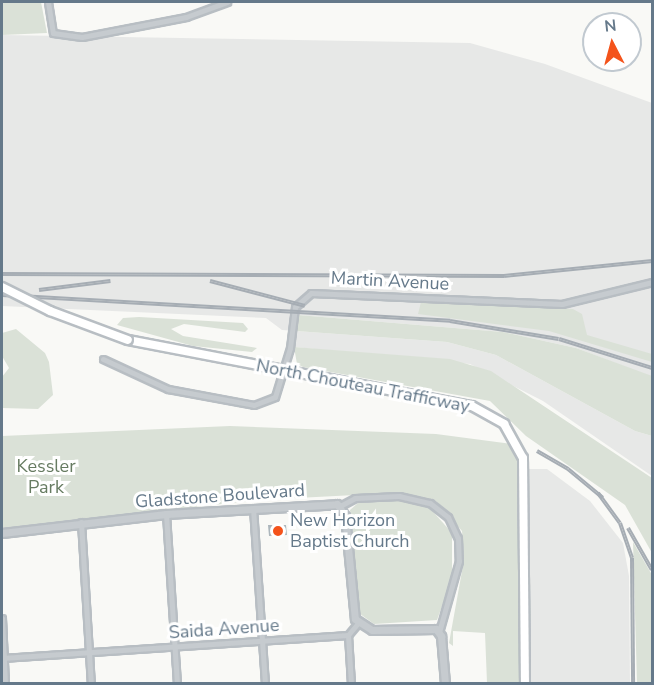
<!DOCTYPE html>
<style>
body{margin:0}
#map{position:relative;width:654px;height:685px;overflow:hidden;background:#f9f9f6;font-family:"Nunito Sans",sans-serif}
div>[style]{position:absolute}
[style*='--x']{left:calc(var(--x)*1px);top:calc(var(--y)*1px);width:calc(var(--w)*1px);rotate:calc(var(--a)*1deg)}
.built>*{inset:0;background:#e7e8e7}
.green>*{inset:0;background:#dae1d7}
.building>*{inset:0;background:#acb6bc}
.roads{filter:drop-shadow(2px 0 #b8bec3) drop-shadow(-2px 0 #b8bec3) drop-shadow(0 2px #b8bec3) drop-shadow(0 -2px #b8bec3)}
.minor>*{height:5px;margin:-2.5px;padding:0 2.5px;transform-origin:2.5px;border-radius:2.5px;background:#c6cbcf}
.tertiary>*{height:7px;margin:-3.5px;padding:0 3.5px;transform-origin:3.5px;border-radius:3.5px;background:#c6cbcf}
.secondary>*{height:8px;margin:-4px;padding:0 4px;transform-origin:4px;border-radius:4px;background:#fff}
.rail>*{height:4px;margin-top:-2px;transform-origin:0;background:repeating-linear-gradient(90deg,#fff 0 4.5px,#a6adb4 0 9px);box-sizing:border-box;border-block:2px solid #a6adb4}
.bridges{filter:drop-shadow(2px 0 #b8bec3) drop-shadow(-2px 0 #b8bec3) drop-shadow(0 2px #b8bec3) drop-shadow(0 -2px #b8bec3)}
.secondary-bridge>*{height:8px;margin:-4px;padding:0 4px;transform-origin:4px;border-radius:4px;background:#fff}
.dots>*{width:16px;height:16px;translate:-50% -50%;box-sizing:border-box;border:3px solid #fff;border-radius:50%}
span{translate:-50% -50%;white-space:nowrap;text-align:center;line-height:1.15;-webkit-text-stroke:6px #fff;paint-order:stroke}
.street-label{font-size:18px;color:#65798a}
.park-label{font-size:18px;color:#667b61}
.poi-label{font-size:18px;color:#65798a}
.left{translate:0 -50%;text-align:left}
.frame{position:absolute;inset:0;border:3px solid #65798a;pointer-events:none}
.north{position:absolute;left:582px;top:12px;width:60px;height:60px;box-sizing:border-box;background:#fff;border:2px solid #c1c9d0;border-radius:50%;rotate:354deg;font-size:16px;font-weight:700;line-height:24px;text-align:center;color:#65798a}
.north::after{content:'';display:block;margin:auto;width:21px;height:27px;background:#f4531b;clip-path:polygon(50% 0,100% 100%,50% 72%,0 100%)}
</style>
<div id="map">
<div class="built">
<i style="clip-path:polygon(2px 35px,470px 43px,545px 64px,652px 103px,652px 377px,576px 348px,503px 332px,298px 315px,296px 331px,447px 342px,496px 355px,635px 431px,652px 436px,652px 476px,543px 401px,470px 364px,294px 347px,295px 331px,282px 330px,266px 318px,2px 306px)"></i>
<i style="clip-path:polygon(529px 469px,547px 469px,590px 501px,623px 543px,629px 576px,630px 683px,530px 683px)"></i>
</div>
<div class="green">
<i style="clip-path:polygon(2px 2px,41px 2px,47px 33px,2px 35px)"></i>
<i style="clip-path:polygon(421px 302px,573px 309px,582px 314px,587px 335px,652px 354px,652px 362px,549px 331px,418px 314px)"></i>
<i style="clip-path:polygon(298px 315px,503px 332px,576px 348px,652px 376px,652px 436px,635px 431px,496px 355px,447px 342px,296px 331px)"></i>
<i style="clip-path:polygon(139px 317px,243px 323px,248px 329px,245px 332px,184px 324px,171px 329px,183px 336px,257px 348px,252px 352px,193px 346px,117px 325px,123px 318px)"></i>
<i style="clip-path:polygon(16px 329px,45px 353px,49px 362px,53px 395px,38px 409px,2px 408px,2px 377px,9px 368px,2px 356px,2px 333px)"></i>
<i style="clip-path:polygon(294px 347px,450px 359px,491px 371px,652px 478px,652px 553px,625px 505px,526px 436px,490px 401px,303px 367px,297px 364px)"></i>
<i style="clip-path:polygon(230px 426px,436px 434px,512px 444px,517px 454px,520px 683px,487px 683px,485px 633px,453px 631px,453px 646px,449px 643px,464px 560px,462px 531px,436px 501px,394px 493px,258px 500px,2px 528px,2px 436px)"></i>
<i style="clip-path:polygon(396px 500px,428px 506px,452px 533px,452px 579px,437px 620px,374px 624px,356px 611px,350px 510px,358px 503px)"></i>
<i style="clip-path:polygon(633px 542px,652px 575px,652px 683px,637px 683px)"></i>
</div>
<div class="building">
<i style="clip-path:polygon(268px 525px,286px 525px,287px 535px,269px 536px)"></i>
</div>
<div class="roads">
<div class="minor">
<i style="--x:48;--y:2;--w:31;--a:81"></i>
<i style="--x:53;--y:33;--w:29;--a:8"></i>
<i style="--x:82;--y:37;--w:106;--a:-10.9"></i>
<i style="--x:186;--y:17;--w:44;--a:-20.1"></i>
<i style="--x:103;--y:359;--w:72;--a:24.8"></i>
<i style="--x:168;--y:389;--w:87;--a:10.5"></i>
<i style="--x:254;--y:405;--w:22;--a:-21"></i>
<i style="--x:275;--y:397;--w:51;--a:-73"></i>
<i style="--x:290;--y:348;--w:41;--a:-83"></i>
<i style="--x:295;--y:307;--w:21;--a:-41"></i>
<i style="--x:311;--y:293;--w:251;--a:2.5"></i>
<i style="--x:562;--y:304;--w:93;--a:-13.7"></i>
<i style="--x:340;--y:506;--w:17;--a:-28"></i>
<i style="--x:355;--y:498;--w:44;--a:-2.6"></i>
<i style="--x:399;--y:496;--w:32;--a:13"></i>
<i style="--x:430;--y:503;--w:23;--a:38"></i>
<i style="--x:448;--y:517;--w:23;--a:65"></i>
<i style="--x:458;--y:538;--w:23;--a:88"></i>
<i style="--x:459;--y:561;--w:74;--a:105.7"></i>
<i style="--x:253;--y:508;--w:176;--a:86.1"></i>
<i style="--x:166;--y:514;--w:170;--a:86.3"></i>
<i style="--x:81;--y:522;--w:162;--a:86.5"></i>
<i style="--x:2;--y:618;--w:66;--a:87.4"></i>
<i style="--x:348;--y:635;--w:49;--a:86.5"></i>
<i style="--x:2;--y:658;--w:347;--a:-3.8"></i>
<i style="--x:348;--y:635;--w:16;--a:-50"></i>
</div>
<div class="tertiary">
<i style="--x:2;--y:533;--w:165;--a:-6.6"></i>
<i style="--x:166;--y:514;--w:171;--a:-3.3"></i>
<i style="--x:337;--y:504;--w:14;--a:56"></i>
<i style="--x:345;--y:516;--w:103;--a:84.5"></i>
<i style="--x:355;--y:619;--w:20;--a:33"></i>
<i style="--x:372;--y:630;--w:64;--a:-0.9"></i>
<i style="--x:436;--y:629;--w:9;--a:54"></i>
<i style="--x:441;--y:636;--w:48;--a:85.2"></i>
</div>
<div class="secondary">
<i style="--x:128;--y:340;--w:350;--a:10.9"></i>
<i style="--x:472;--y:406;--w:37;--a:29"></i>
<i style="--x:504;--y:424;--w:39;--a:61"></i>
<i style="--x:523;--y:458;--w:226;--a:89.5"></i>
</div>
</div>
<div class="rail">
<i style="--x:2;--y:274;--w:502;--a:0.23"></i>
<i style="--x:504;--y:276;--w:149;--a:-5.8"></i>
<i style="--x:210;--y:281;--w:98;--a:14.7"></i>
<i style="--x:39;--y:290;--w:72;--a:-7.2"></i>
<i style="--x:2;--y:295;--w:449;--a:3.3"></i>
<i style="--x:450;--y:321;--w:110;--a:9.4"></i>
<i style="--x:559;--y:339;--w:97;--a:17.3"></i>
<i style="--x:537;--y:451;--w:36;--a:30"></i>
<i style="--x:568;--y:469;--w:45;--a:39.6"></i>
<i style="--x:598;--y:493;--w:37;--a:54"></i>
<i style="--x:620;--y:523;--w:37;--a:71"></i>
<i style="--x:632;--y:558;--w:126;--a:89.5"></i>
<i style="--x:628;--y:528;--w:48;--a:60.3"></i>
</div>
<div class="bridges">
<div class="secondary-bridge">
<i style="--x:2;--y:287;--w:54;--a:26.6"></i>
<i style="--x:50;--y:311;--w:83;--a:20.4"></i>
</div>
</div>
<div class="dots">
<i style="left:278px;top:531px;background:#f4531b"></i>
</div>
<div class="street-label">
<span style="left:390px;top:281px;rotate:3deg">Martin Avenue</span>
<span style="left:363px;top:386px;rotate:11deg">North Chouteau Trafficway</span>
<span style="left:220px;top:496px;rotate:-4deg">Gladstone Boulevard</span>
<span style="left:224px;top:629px;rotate:-4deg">Saida Avenue</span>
</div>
<div class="park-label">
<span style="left:46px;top:477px">Kessler<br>Park</span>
</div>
<div class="poi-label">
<span class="left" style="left:290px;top:531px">New Horizon<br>Baptist Church</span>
</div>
<div class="frame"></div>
<div class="north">N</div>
</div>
